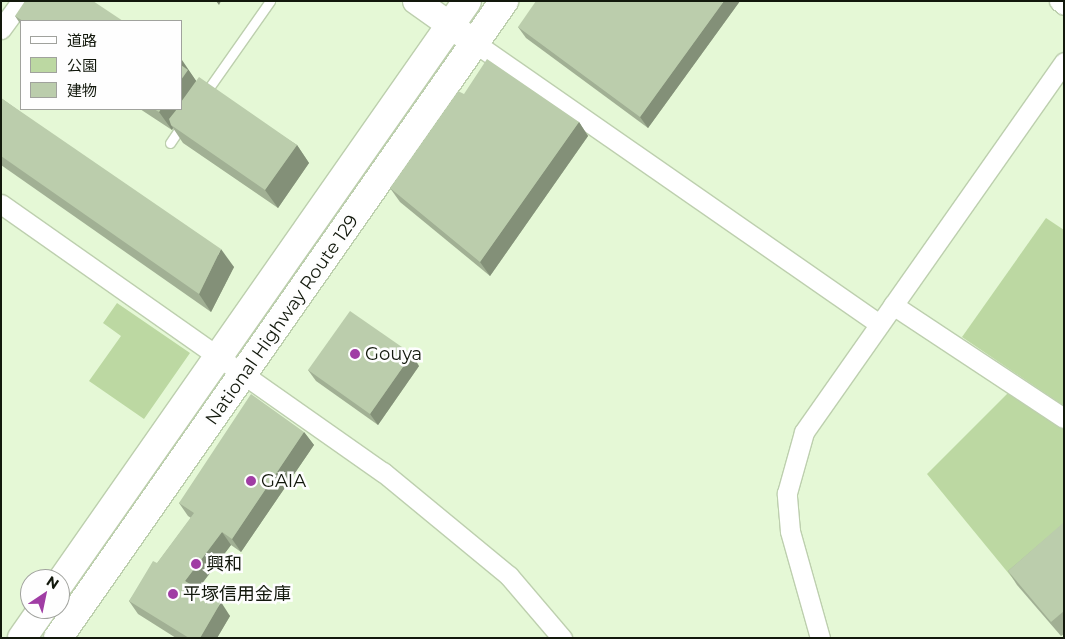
<!DOCTYPE html>
<meta charset="utf-8">
<style>
body{margin:0}
#map{position:relative;width:1065px;height:639px;overflow:hidden;background:#e5f8d6;font-family:Montserrat,"Noto Sans JP",sans-serif}
div>[style]{position:absolute}
[style*='--x']{left:calc(var(--x)*1px);top:calc(var(--y)*1px);width:calc(var(--w)*1px);rotate:calc(var(--a)*1deg)}
.green>*{inset:0;background:#bcd8a2}
.roads{filter:drop-shadow(1px 0 #bdcfae) drop-shadow(-1px 0 #bdcfae) drop-shadow(0 1px #bdcfae) drop-shadow(0 -1px #bdcfae)}
.lane>*{height:9px;margin:-4.5px;padding:0 4.5px;transform-origin:4.5px;border-radius:4.5px;background:#fff}
.street>*{height:19px;margin:-9.5px;padding:0 9.5px;transform-origin:9.5px;border-radius:9.5px;background:#fff}
.secondary>*{height:26px;margin:-13px;padding:0 13px;transform-origin:13px;border-radius:13px;background:#fff}
.highway>*{height:28px;margin:-14px;padding:0 14px;transform-origin:14px;border-radius:14px;background:#fff}
.wall>*{inset:0;background:#a1b094}
.shaded-wall>*{inset:0;background:#839078}
.building>*{inset:0;background:#bbcdac}
.dots>*{width:14px;height:14px;translate:-50% -50%;box-sizing:border-box;border:2px solid #fefefe;border-radius:50%}
span{translate:-50% -50%;white-space:nowrap;text-align:center;line-height:1.15;-webkit-text-stroke:5px #fefefe;paint-order:stroke}
.street-label{font-size:18px;color:#12180c}
.poi-label{font-size:18px;color:#12180c}
.left{translate:0 -50%;text-align:left}
.frame{position:absolute;inset:0;border:2px solid #12180c;pointer-events:none}
.legend{position:absolute;left:20px;top:20px;width:162px;height:90px;box-sizing:border-box;background:#fefefe;border:1px solid #a0a29d;margin:0;padding:6px 9px;list-style:none;font-size:15px;color:#12180c}
.legend li{display:flex;align-items:center;gap:10px;height:25px}
.legend b{width:25px;border:1px solid #a0a29d}
.north{position:absolute;left:20px;top:569px;width:50px;height:50px;box-sizing:border-box;background:#fefefe;border:1px solid #a0a29d;border-radius:50%;rotate:34deg;font-size:14px;font-weight:700;line-height:20px;text-align:center;color:#12180c}
.north::after{content:'';display:block;margin:auto;width:18px;height:22px;background:#a03da4;clip-path:polygon(50% 0,100% 100%,50% 72%,0 100%)}
</style>
<div id="map">
<div class="green">
<i style="clip-path:polygon(1046px 218px,1064px 230px,1064px 406px,962px 337px)"></i>
<i style="clip-path:polygon(117px 303px,190px 353px,144px 419px,89px 381px,121px 336px,103px 323px)"></i>
<i style="clip-path:polygon(1011px 390px,1064px 425px,1064px 538px,1014px 580px,927px 474px)"></i>
</div>
<div class="roads">
<div class="lane">
<i style="--x:204;--y:95;--w:115;--a:-54.9"></i>
<i style="--x:170;--y:143;--w:23;--a:-56"></i>
</div>
<div class="street">
<i style="--x:1059;--y:1;--w:6;--a:39"></i>
<i style="--x:1;--y:29;--w:34;--a:-54"></i>
<i style="--x:475;--y:43;--w:492;--a:34.8"></i>
<i style="--x:1;--y:204;--w:467;--a:35.1"></i>
<i style="--x:383;--y:472;--w:163;--a:39.5"></i>
<i style="--x:509;--y:576;--w:82;--a:49.5"></i>
<i style="--x:893;--y:305;--w:205;--a:33.5"></i>
<i style="--x:820;--y:638;--w:111;--a:-105.7"></i>
<i style="--x:790;--y:531;--w:38;--a:-95"></i>
<i style="--x:787;--y:493;--w:63;--a:-74.4"></i>
<i style="--x:804;--y:432;--w:452;--a:-54.9"></i>
</div>
<div class="secondary">
<i style="--x:416;--y:1;--w:72;--a:35.4"></i>
</div>
<div class="highway">
<i style="--x:60;--y:583;--w:710;--a:-55.03"></i>
<i style="--x:22;--y:638;--w:35;--a:-55"></i>
<i style="--x:58;--y:638;--w:778;--a:-55"></i>
</div>
</div>
<div class="wall">
<i style="clip-path:polygon(740px 1px,648px 128px,526px 38px,518px 27px)"></i>
<i style="clip-path:polygon(15px 16px,123px 21px,21px 21px,21px 25px)"></i>
<i style="clip-path:polygon(181px 60px,196px 81px,297px 145px,309px 163px,278px 208px,183px 143px,173px 128px,172px 130px,140px 109px,181px 109px)"></i>
<i style="clip-path:polygon(464px 94px,579px 122px,588px 136px,490px 276px,400px 202px,390px 188px)"></i>
<i style="clip-path:polygon(1px 98px,234px 267px,211px 312px,1px 165px)"></i>
<i style="clip-path:polygon(419px 366px,378px 425px,316px 381px,308px 370px)"></i>
<i style="clip-path:polygon(304px 432px,314px 445px,241px 552px,231px 545px,198px 589px,230px 616px,217px 638px,176px 638px,138px 614px,129px 601px,191px 518px,188px 516px,179px 503px)"></i>
<i style="clip-path:polygon(1064px 523px,1064px 634px,1061px 636px,1017px 585px,1008px 571px)"></i>
</div>
<div class="shaded-wall">
<i style="clip-path:polygon(216px 1px,221px 1px,219px 5px)"></i>
<i style="clip-path:polygon(724px 1px,740px 1px,648px 128px,640px 117px)"></i>
<i style="clip-path:polygon(182px 60px,201px 88px,171px 125px,173px 128px,172px 130px,159px 112px,161px 109px,181px 109px)"></i>
<i style="clip-path:polygon(579px 122px,588px 136px,490px 276px,480px 262px)"></i>
<i style="clip-path:polygon(297px 145px,309px 163px,278px 208px,265px 190px)"></i>
<i style="clip-path:polygon(221px 249px,234px 267px,211px 312px,199px 294px)"></i>
<i style="clip-path:polygon(412px 354px,419px 366px,378px 425px,370px 414px)"></i>
<i style="clip-path:polygon(304px 432px,314px 445px,241px 552px,232px 539px)"></i>
<i style="clip-path:polygon(222px 532px,231px 545px,194px 594px,185px 581px)"></i>
<i style="clip-path:polygon(221px 602px,230px 616px,217px 638px,200px 638px)"></i>
</div>
<div class="building">
<i style="clip-path:polygon(25px 1px,93px 1px,123px 21px,23px 21px,15px 16px)"></i>
<i style="clip-path:polygon(536px 1px,724px 1px,640px 117px,518px 27px)"></i>
<i style="clip-path:polygon(487px 59px,579px 122px,480px 262px,390px 188px,458px 91px,464px 94px)"></i>
<i style="clip-path:polygon(181px 65px,188px 70px,181px 80px)"></i>
<i style="clip-path:polygon(199px 77px,297px 145px,265px 190px,171px 125px,169px 119px,177px 109px,181px 109px,181px 102px)"></i>
<i style="clip-path:polygon(1px 98px,221px 249px,199px 294px,1px 156px)"></i>
<i style="clip-path:polygon(154px 109px,161px 109px,159px 112px)"></i>
<i style="clip-path:polygon(350px 311px,412px 354px,370px 414px,308px 370px)"></i>
<i style="clip-path:polygon(251px 394px,304px 432px,232px 539px,222px 532px,185px 581px,221px 602px,200px 638px,189px 638px,129px 601px,153px 561px,157px 563px,194px 513px,179px 503px)"></i>
<i style="clip-path:polygon(1063px 523px,1064px 611px,1051px 622px,1008px 571px)"></i>
</div>
<div class="dots">
<i style="left:355px;top:354px;background:#a03da4"></i>
<i style="left:251px;top:481px;background:#a03da4"></i>
<i style="left:196px;top:564px;background:#a03da4"></i>
<i style="left:173px;top:594px;background:#a03da4"></i>
</div>
<div class="street-label">
<span style="left:282px;top:320px;rotate:-55deg">National Highway Route 129</span>
</div>
<div class="poi-label">
<span class="left" style="left:365px;top:354px">Gouya</span>
<span class="left" style="left:261px;top:481px">GAIA</span>
<span class="left" style="left:206px;top:564px">興和</span>
<span class="left" style="left:183px;top:594px">平塚信用金庫</span>
</div>
<div class="frame"></div>
<ul class="legend">
<li><b style="height:6px;background:#fff"></b>道路</li>
<li><b style="height:14px;background:#bcd8a2"></b>公園</li>
<li><b style="height:14px;background:#bbcdac"></b>建物</li>
</ul>
<div class="north">N</div>
</div>
